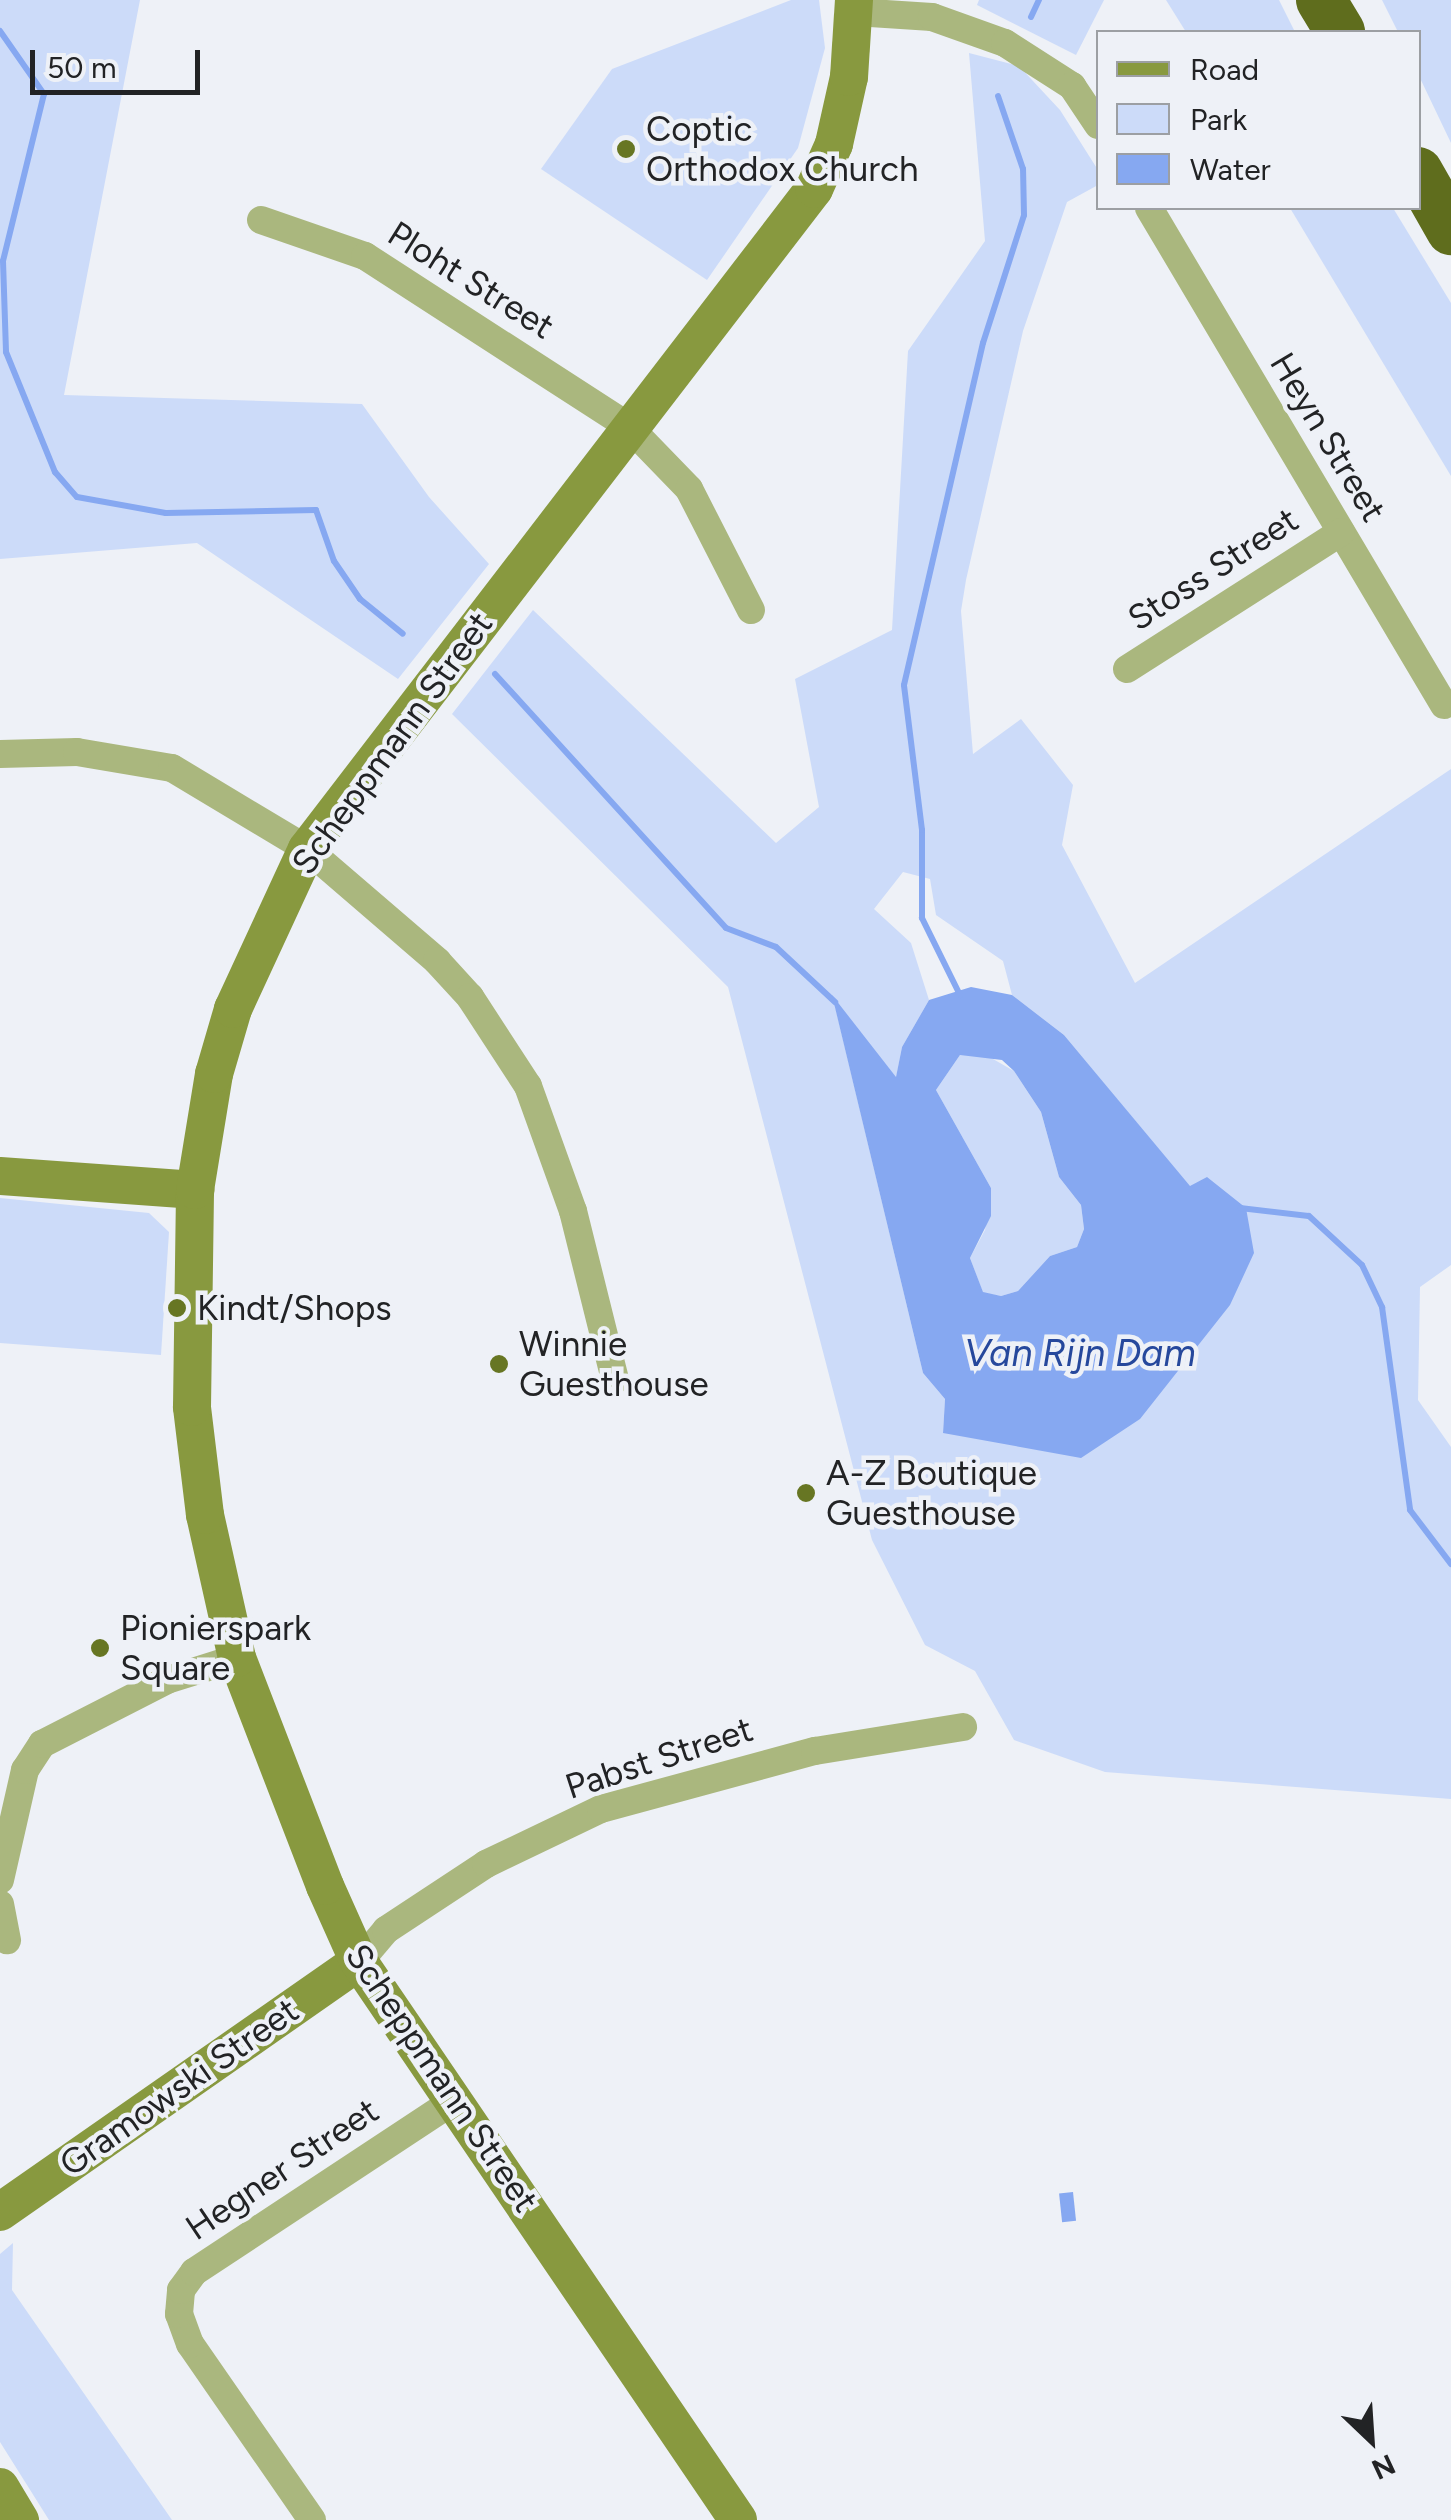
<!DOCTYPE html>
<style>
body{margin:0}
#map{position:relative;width:1451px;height:2520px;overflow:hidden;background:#eef1f7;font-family:Figtree,sans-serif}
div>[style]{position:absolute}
.green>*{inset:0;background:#ccdbf9}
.water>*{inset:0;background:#86a8f1;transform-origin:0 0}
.stream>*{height:6px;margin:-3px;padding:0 3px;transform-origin:3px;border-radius:3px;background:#86a8f1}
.street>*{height:28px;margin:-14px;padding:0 14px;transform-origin:14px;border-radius:14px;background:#aab77e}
.secondary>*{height:38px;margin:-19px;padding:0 19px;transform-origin:19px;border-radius:19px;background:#88993f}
.highway>*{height:50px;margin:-25px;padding:0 25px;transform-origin:25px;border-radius:25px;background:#5f6d1d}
.dots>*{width:28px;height:28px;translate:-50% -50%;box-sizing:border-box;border:5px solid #eef1f7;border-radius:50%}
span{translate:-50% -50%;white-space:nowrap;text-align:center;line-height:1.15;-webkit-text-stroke:9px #eef1f7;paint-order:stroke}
.poi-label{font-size:35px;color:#222325}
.left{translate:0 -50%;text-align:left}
.street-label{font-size:35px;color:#222325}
.water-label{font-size:38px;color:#26489c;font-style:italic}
.legend{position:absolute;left:1096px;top:30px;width:325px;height:180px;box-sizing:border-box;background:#eef1f7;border:2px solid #9c9fa3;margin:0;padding:12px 18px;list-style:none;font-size:30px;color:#222325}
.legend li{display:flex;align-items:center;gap:20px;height:50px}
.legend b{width:50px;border:2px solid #9c9fa3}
.north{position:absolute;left:1321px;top:2390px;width:100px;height:100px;-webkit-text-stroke:8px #eef1f7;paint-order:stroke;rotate:155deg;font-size:28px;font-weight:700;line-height:40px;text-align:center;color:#222325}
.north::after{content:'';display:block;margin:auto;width:35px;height:45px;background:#222325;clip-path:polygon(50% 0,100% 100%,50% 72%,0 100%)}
.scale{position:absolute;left:30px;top:50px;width:170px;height:45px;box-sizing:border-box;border:5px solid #222325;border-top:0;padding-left:12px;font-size:30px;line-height:35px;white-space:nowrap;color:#222325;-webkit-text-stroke:8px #eef1f7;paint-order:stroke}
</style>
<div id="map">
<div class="green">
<div style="clip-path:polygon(0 0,140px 0,64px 395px,362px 404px,429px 497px,489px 564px,398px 679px,197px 543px,0 559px)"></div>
<div style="clip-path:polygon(791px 0,819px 0,825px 48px,798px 148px,707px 280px,541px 169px,612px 69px)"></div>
<div style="clip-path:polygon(979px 0,1104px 0,1076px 55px,977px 5px)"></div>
<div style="clip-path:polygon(1166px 0,1279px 0,1295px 32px,1186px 32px)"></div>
<div style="clip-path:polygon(1382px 0,1451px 0,1451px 143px,1419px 76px,1418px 32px,1398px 32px)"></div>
<div style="clip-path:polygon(evenodd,969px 53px,1019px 66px,1060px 110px,1098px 170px,1098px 185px,1067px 202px,1023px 331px,966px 580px,961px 611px,973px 754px,1021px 719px,1073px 785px,1062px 845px,1135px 983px,1451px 769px,1451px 1265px,1420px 1287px,1418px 1400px,1451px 1447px,1451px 1799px,1105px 1772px,1014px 1740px,975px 1671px,925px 1645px,872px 1540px,728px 987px,452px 714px,533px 610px,776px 843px,819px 807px,795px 679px,892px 630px,908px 351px,985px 241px,969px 53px,903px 872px,930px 879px,936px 915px,1003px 961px,1012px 995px,1064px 1035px,1190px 1187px,943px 1433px,945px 1399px,923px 1373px,833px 998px,896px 1078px,902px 1047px,929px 1000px,911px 943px,874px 909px,903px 872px)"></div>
<div style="clip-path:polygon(1290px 208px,1393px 208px,1451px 303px,1451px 476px)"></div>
<div style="clip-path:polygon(960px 1055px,986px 1055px,1014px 1071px,1041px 1112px,1059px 1177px,1081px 1205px,1084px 1229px,1077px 1247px,1050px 1256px,1018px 1291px,1001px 1296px,983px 1293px,970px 1258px,985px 1230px,991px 1188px,936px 1090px)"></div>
<div style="clip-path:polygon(0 1198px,149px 1213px,169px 1232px,161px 1355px,0 1343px)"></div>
<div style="clip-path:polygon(13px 2243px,12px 2290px,172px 2520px,49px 2520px,0 2442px,0 2254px)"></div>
</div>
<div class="water">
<div style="clip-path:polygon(evenodd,971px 987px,1012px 995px,1064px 1035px,1190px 1186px,1207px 1177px,1246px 1208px,1254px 1253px,1230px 1305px,1140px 1419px,1081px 1458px,943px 1433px,945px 1399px,923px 1373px,832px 995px,896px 1077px,902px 1047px,929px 1000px,971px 987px,960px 1055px,1002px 1060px,1014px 1071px,1041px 1112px,1059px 1177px,1081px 1205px,1084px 1229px,1077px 1247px,1050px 1256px,1018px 1291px,1001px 1296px,983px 1292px,970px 1258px,991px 1216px,991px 1188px,936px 1090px,960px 1055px)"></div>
<div style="left:1073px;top:2192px;width:29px;height:14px;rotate:84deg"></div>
</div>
<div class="stream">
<div style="left:1031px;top:17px;width:19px;rotate:-65deg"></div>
<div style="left:0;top:31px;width:77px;rotate:55.1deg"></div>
<div style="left:44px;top:94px;width:172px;rotate:103.8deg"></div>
<div style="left:3px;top:261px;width:91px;rotate:88.1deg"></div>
<div style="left:6px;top:352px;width:130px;rotate:67.8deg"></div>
<div style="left:55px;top:472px;width:33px;rotate:49deg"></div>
<div style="left:77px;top:497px;width:90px;rotate:10.2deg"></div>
<div style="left:166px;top:513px;width:150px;rotate:-1.1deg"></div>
<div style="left:316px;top:510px;width:54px;rotate:70.6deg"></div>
<div style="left:334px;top:561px;width:46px;rotate:55.6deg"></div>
<div style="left:360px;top:599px;width:55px;rotate:39.1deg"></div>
<div style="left:495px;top:674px;width:343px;rotate:47.7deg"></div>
<div style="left:726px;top:928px;width:53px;rotate:20.8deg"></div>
<div style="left:776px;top:947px;width:81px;rotate:43deg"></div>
<div style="left:960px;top:995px;width:86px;rotate:-116.3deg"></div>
<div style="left:922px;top:918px;width:88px;rotate:-90deg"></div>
<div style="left:922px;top:830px;width:146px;rotate:-97.1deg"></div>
<div style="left:904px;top:685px;width:351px;rotate:-77deg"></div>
<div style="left:983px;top:343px;width:134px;rotate:-72.2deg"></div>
<div style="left:1024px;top:215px;width:46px;rotate:-91.2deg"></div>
<div style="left:1023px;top:169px;width:77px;rotate:-108.9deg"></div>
<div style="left:1240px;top:1208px;width:69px;rotate:6.6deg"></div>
<div style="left:1309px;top:1216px;width:72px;rotate:42.8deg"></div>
<div style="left:1362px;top:1265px;width:47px;rotate:64.5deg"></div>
<div style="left:1382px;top:1307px;width:205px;rotate:82.1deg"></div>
<div style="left:1410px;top:1510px;width:68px;rotate:52.8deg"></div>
</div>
<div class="street">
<div style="left:855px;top:12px;width:77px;rotate:3.7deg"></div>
<div style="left:932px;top:17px;width:77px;rotate:19.6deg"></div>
<div style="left:1005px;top:43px;width:80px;rotate:32.7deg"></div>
<div style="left:1072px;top:86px;width:47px;rotate:56.3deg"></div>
<div style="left:1149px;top:208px;width:578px;rotate:59.31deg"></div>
<div style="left:261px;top:220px;width:110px;rotate:19.1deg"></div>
<div style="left:365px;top:256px;width:315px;rotate:32.9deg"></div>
<div style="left:629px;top:427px;width:86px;rotate:45.9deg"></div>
<div style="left:689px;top:489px;width:136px;rotate:62.9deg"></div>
<div style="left:1127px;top:669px;width:254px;rotate:-32.6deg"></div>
<div style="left:0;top:754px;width:77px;rotate:-1.5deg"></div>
<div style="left:77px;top:752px;width:96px;rotate:9.6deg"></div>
<div style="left:172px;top:768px;width:157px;rotate:31deg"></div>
<div style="left:307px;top:849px;width:172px;rotate:40.7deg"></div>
<div style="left:437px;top:961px;width:49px;rotate:47.5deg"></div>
<div style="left:470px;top:997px;width:106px;rotate:56.9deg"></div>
<div style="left:528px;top:1086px;width:133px;rotate:70.2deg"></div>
<div style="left:573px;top:1211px;width:174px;rotate:76deg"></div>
<div style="left:0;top:1880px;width:113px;rotate:-77.2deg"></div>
<div style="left:25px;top:1770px;width:31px;rotate:-57deg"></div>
<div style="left:42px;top:1744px;width:140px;rotate:-27.1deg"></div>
<div style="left:167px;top:1680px;width:73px;rotate:-17.4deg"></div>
<div style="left:0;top:1904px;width:37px;rotate:79deg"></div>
<div style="left:359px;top:1962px;width:42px;rotate:-49.8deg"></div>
<div style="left:386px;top:1930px;width:120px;rotate:-33.4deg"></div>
<div style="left:486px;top:1864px;width:127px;rotate:-25.6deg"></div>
<div style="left:601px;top:1809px;width:222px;rotate:-15.2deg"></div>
<div style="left:815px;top:1751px;width:150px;rotate:-9.2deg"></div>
<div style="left:312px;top:2520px;width:214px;rotate:-124.7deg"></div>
<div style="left:190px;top:2344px;width:32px;rotate:-110deg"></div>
<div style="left:179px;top:2314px;width:24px;rotate:-85deg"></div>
<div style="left:181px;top:2290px;width:22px;rotate:-54deg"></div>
<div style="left:194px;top:2272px;width:313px;rotate:-33.4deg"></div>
</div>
<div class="secondary">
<div style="left:0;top:1176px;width:196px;rotate:4.1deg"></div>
<div style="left:0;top:2212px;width:437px;rotate:-34.9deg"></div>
<div style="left:0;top:2487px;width:39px;rotate:59deg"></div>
<div style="left:738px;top:2520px;width:675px;rotate:-124.18deg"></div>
<div style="left:359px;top:1962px;width:83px;rotate:-114.1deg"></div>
<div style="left:325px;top:1886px;width:244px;rotate:-111.1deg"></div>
<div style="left:237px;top:1658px;width:147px;rotate:-102.6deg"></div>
<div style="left:205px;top:1515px;width:109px;rotate:-96.9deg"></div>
<div style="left:192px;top:1407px;width:217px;rotate:-89.2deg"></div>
<div style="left:195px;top:1190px;width:118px;rotate:-80.7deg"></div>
<div style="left:214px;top:1074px;width:68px;rotate:-73.7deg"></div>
<div style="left:233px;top:1009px;width:176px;rotate:-65.2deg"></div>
<div style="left:307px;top:849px;width:832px;rotate:-52.47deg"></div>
<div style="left:814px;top:189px;width:49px;rotate:-66deg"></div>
<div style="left:834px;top:144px;width:69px;rotate:-77.4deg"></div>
<div style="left:849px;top:77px;width:77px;rotate:-86.3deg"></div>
</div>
<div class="highway">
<div style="left:1321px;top:0;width:37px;rotate:59deg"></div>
<div style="left:1418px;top:172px;width:67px;rotate:60.4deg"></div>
</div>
<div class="dots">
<div style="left:626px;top:149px;background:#677623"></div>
<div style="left:177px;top:1308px;background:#677623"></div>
<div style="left:499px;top:1364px;background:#677623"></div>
<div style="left:806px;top:1493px;background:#677623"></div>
<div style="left:100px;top:1648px;background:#677623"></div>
</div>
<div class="poi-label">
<span class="left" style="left:646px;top:149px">Coptic<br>Orthodox Church</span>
<span class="left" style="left:197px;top:1308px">Kindt/Shops</span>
<span class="left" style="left:519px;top:1364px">Winnie<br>Guesthouse</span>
<span class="left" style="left:826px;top:1493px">A-Z Boutique<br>Guesthouse</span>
<span class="left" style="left:120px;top:1648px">Pionierspark<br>Square</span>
</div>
<div class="street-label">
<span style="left:471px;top:280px;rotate:32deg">Ploht Street</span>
<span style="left:1328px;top:437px;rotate:59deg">Heyn Street</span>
<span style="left:1213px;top:569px;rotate:-33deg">Stoss Street</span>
<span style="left:392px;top:743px;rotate:-54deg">Scheppmann Street</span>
<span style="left:659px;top:1758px;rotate:-18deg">Pabst Street</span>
<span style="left:442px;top:2078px;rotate:56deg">Scheppmann Street</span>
<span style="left:179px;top:2087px;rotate:-35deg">Gramowski Street</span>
<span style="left:282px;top:2169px;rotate:-34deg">Hegner Street</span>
</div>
<div class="water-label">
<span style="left:1080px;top:1354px">Van Rijn Dam</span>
</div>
<ul class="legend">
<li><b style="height:12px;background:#88993f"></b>Road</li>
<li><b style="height:28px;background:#ccdbf9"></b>Park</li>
<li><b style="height:28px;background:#86a8f1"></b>Water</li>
</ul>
<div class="north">N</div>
<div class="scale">50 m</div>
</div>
